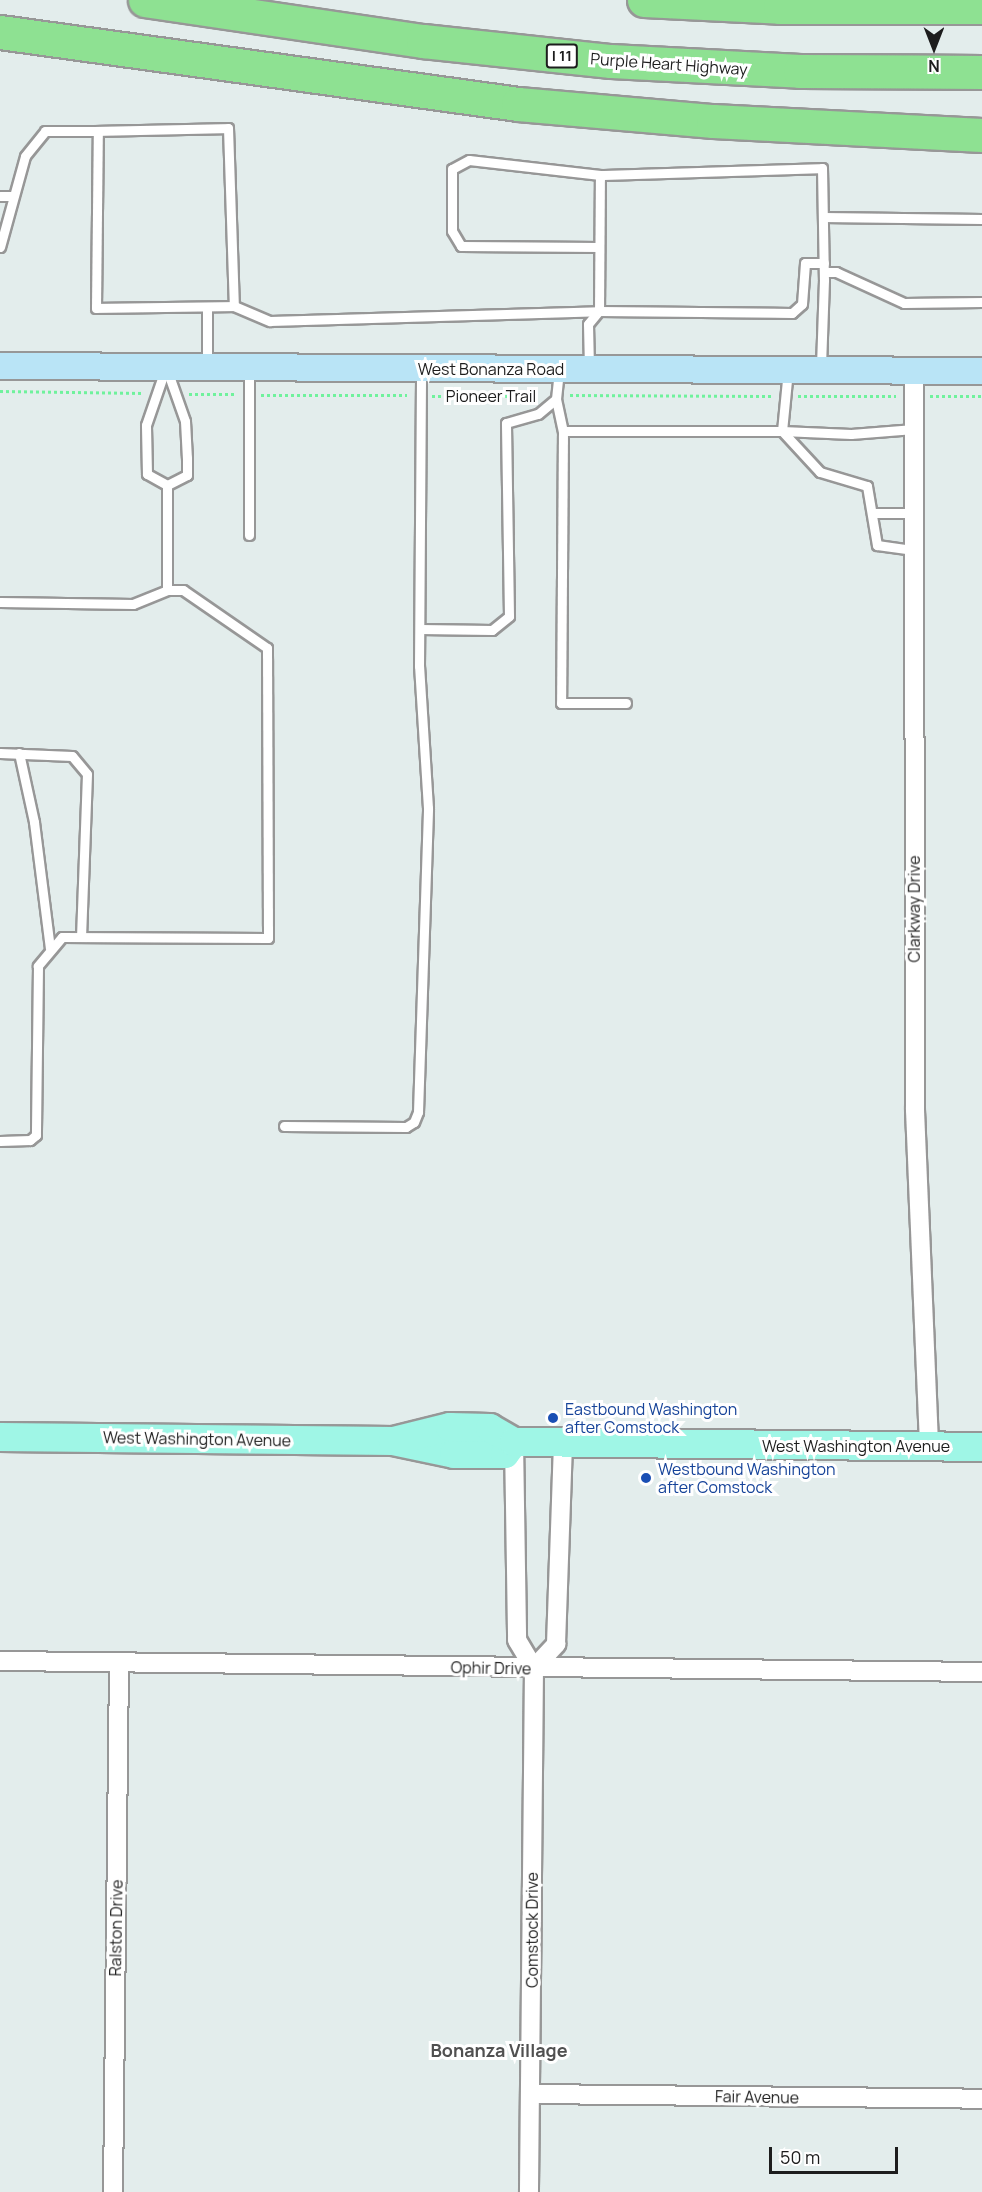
<!DOCTYPE html>
<style>
body{margin:0}
#map{position:relative;width:982px;height:2192px;overflow:hidden;background:#e3edec;font-family:Manrope,sans-serif}
div>[style]{position:absolute}
.path>*{height:3px;margin-top:-1.5px;transform-origin:0;background:repeating-linear-gradient(90deg,#6ff29c 0 3px,transparent 0 6px)}
.roads{filter:drop-shadow(2px 0 #979797) drop-shadow(-2px 0 #979797) drop-shadow(0 2px #979797) drop-shadow(0 -2px #979797)}
.service>*{height:9px;margin:-4.5px;padding:0 4.5px;transform-origin:4.5px;border-radius:4.5px;background:#fff}
.minor>*{height:18px;margin:-9px;padding:0 9px;transform-origin:9px;border-radius:9px;background:#fff}
.secondary>*{height:26px;margin:-13px;padding:0 13px;transform-origin:13px;border-radius:13px;background:#b9e4f6}
.primary>*{height:28px;margin:-14px;padding:0 14px;transform-origin:14px;border-radius:14px;background:#9ff6e6}
.motorway>*{height:33px;margin:-16.5px;padding:0 16.5px;transform-origin:16.5px;border-radius:16.5px;background:#8ee192}
.dots>*{width:16px;height:16px;translate:-50% -50%;box-sizing:border-box;border:3px solid #fff;border-radius:50%}
span{translate:-50% -50%;white-space:nowrap;text-align:center;line-height:1.15;-webkit-text-stroke:6px #fff;paint-order:stroke}
.shield-label span{padding:2px 4px;background:#fff;border:2px solid;border-radius:4px;-webkit-text-stroke-width:0}
.shield-label{font-size:15px;color:#1d1d1d;font-weight:700}
.street-label{font-size:16px;color:#1d1d1d}
.transit-label{font-size:16px;color:#164399}
.left{translate:0 -50%;text-align:left}
.neighbourhood-label{font-size:18px;color:#505050;font-weight:700}
.north{position:absolute;left:904px;top:18px;width:60px;height:60px;-webkit-text-stroke:4px #fff;paint-order:stroke;rotate:180deg;font-size:16px;font-weight:700;line-height:24px;text-align:center;color:#1d1d1d}
.north::after{content:'';display:block;margin:auto;width:21px;height:27px;background:#1d1d1d;clip-path:polygon(50% 0,100% 100%,50% 72%,0 100%)}
.scale{position:absolute;left:769px;top:2147px;width:129px;height:27px;box-sizing:border-box;border:3px solid #1d1d1d;border-top:0;padding-left:8px;font-size:18px;line-height:21px;white-space:nowrap;color:#1d1d1d;-webkit-text-stroke:4px #fff;paint-order:stroke}
</style>
<div id="map">
<div class="path">
<div style="left:0;top:391px;width:143px;rotate:0.8deg"></div>
<div style="left:189px;top:394px;width:47px"></div>
<div style="left:261px;top:395px;width:146px"></div>
<div style="left:570px;top:395px;width:203px;rotate:0.3deg"></div>
<div style="left:432px;top:396px;width:107px"></div>
<div style="left:798px;top:396px;width:98px"></div>
<div style="left:930px;top:396px;width:52px"></div>
</div>
<div class="roads">
<div class="service">
<div style="left:0;top:196px;width:13px"></div>
<div style="left:823px;top:217px;width:159px;rotate:0.7deg"></div>
<div style="left:0;top:247px;width:94px;rotate:-74.6deg"></div>
<div style="left:25px;top:156px;width:32px;rotate:-51deg"></div>
<div style="left:45px;top:131px;width:53px"></div>
<div style="left:599px;top:247px;width:138px;rotate:-179.6deg"></div>
<div style="left:461px;top:246px;width:17px;rotate:-121deg"></div>
<div style="left:452px;top:231px;width:62px;rotate:-90deg"></div>
<div style="left:452px;top:169px;width:19px;rotate:-28deg"></div>
<div style="left:469px;top:160px;width:132px;rotate:6.5deg"></div>
<div style="left:824px;top:272px;width:12px"></div>
<div style="left:836px;top:272px;width:75px;rotate:24.5deg"></div>
<div style="left:904px;top:303px;width:78px;rotate:-0.7deg"></div>
<div style="left:234px;top:306px;width:138px;rotate:179.2deg"></div>
<div style="left:96px;top:308px;width:177px;rotate:-89.4deg"></div>
<div style="left:98px;top:131px;width:130px;rotate:-1.3deg"></div>
<div style="left:228px;top:128px;width:178px;rotate:88.1deg"></div>
<div style="left:234px;top:306px;width:39px;rotate:23deg"></div>
<div style="left:270px;top:321px;width:329px;rotate:-1.7deg"></div>
<div style="left:599px;top:311px;width:193px;rotate:0.6deg"></div>
<div style="left:792px;top:313px;width:13px;rotate:-42deg"></div>
<div style="left:802px;top:304px;width:41px;rotate:-85.8deg"></div>
<div style="left:805px;top:263px;width:19px"></div>
<div style="left:207px;top:364px;width:57px;rotate:-90deg"></div>
<div style="left:166px;top:367px;width:57px;rotate:70.6deg"></div>
<div style="left:185px;top:421px;width:37px;rotate:87deg"></div>
<div style="left:187px;top:458px;width:17px;rotate:90deg"></div>
<div style="left:187px;top:475px;width:22px;rotate:153deg"></div>
<div style="left:167px;top:485px;width:23px;rotate:-151deg"></div>
<div style="left:147px;top:474px;width:49px;rotate:-91.2deg"></div>
<div style="left:146px;top:425px;width:61px;rotate:-71deg"></div>
<div style="left:589px;top:368px;width:44px;rotate:-91.3deg"></div>
<div style="left:588px;top:324px;width:17px;rotate:-50deg"></div>
<div style="left:599px;top:311px;width:136px;rotate:-89.6deg"></div>
<div style="left:600px;top:175px;width:222px;rotate:-1.8deg"></div>
<div style="left:822px;top:168px;width:112px;rotate:89deg"></div>
<div style="left:824px;top:280px;width:88px;rotate:92deg"></div>
<div style="left:556px;top:399px;width:33px;rotate:78deg"></div>
<div style="left:563px;top:431px;width:219px"></div>
<div style="left:782px;top:431px;width:61px;rotate:-84.4deg"></div>
<div style="left:563px;top:431px;width:272px;rotate:90.4deg"></div>
<div style="left:561px;top:703px;width:65px"></div>
<div style="left:782px;top:431px;width:56px;rotate:47.2deg"></div>
<div style="left:820px;top:472px;width:49px;rotate:16.6deg"></div>
<div style="left:867px;top:486px;width:60px;rotate:80.4deg"></div>
<div style="left:877px;top:545px;width:37px;rotate:8deg"></div>
<div style="left:782px;top:431px;width:69px;rotate:2.5deg"></div>
<div style="left:851px;top:434px;width:63px;rotate:-4.5deg"></div>
<div style="left:167px;top:485px;width:105px;rotate:90deg"></div>
<div style="left:874px;top:513px;width:40px"></div>
<div style="left:249px;top:535px;width:166px;rotate:-90deg"></div>
<div style="left:0;top:602px;width:133px;rotate:0.9deg"></div>
<div style="left:133px;top:604px;width:37px;rotate:-22deg"></div>
<div style="left:167px;top:590px;width:16px"></div>
<div style="left:183px;top:590px;width:102px;rotate:34.6deg"></div>
<div style="left:267px;top:648px;width:290px;rotate:89.8deg"></div>
<div style="left:268px;top:938px;width:206px;rotate:-179.7deg"></div>
<div style="left:62px;top:937px;width:38px;rotate:130deg"></div>
<div style="left:38px;top:966px;width:169px;rotate:90.7deg"></div>
<div style="left:36px;top:1135px;width:8px;rotate:140deg"></div>
<div style="left:30px;top:1140px;width:30px;rotate:178deg"></div>
<div style="left:420px;top:629px;width:72px;rotate:0.8deg"></div>
<div style="left:492px;top:630px;width:22px;rotate:-39deg"></div>
<div style="left:509px;top:616px;width:193px;rotate:-90.9deg"></div>
<div style="left:506px;top:423px;width:33px;rotate:-16deg"></div>
<div style="left:538px;top:414px;width:23px;rotate:-40deg"></div>
<div style="left:556px;top:399px;width:28px;rotate:-84deg"></div>
<div style="left:0;top:753px;width:72px;rotate:2.4deg"></div>
<div style="left:72px;top:756px;width:23px;rotate:50deg"></div>
<div style="left:87px;top:774px;width:163px;rotate:92.1deg"></div>
<div style="left:19px;top:753px;width:71px;rotate:77.7deg"></div>
<div style="left:34px;top:822px;width:127px;rotate:82.8deg"></div>
<div style="left:284px;top:1126px;width:122px;rotate:0.5deg"></div>
<div style="left:406px;top:1127px;width:9px;rotate:-32deg"></div>
<div style="left:414px;top:1122px;width:11px;rotate:-68deg"></div>
<div style="left:418px;top:1112px;width:304px;rotate:-88.1deg"></div>
<div style="left:428px;top:808px;width:142px;rotate:-93.6deg"></div>
<div style="left:419px;top:666px;width:295px;rotate:-89.6deg"></div>
</div>
<div class="minor">
<div style="left:914px;top:371px;width:739px;rotate:89.92deg"></div>
<div style="left:915px;top:1110px;width:336px;rotate:87.6deg"></div>
<div style="left:514px;top:1442px;width:198px;rotate:89.1deg"></div>
<div style="left:517px;top:1640px;width:33px;rotate:59deg"></div>
<div style="left:534px;top:1668px;width:524px;rotate:90.55deg"></div>
<div style="left:0;top:1661px;width:982px;rotate:0.64deg"></div>
<div style="left:534px;top:1668px;width:33px;rotate:-47deg"></div>
<div style="left:556px;top:1644px;width:201px;rotate:-88deg"></div>
<div style="left:531px;top:2094px;width:451px;rotate:0.6deg"></div>
<div style="left:113px;top:2192px;width:529px;rotate:-89.35deg"></div>
</div>
<div class="secondary">
<div style="left:0;top:366px;width:982px;rotate:0.29deg"></div>
</div>
<div class="primary">
<div style="left:0;top:1437px;width:393px;rotate:0.6deg"></div>
<div style="left:393px;top:1441px;width:62px;rotate:12deg"></div>
<div style="left:454px;top:1454px;width:51px"></div>
<div style="left:505px;top:1454px;width:15px;rotate:-53deg"></div>
<div style="left:393px;top:1441px;width:59px;rotate:-13.8deg"></div>
<div style="left:450px;top:1427px;width:40px;rotate:1.4deg"></div>
<div style="left:490px;top:1428px;width:28px;rotate:30deg"></div>
<div style="left:514px;top:1442px;width:468px;rotate:0.6deg"></div>
</div>
<div class="motorway">
<div style="left:145px;top:0;width:281px;rotate:8.4deg"></div>
<div style="left:423px;top:41px;width:189px;rotate:6.1deg"></div>
<div style="left:611px;top:61px;width:189px;rotate:3deg"></div>
<div style="left:800px;top:71px;width:182px;rotate:0.3deg"></div>
<div style="left:644px;top:0;width:136px;rotate:2.9deg"></div>
<div style="left:780px;top:7px;width:202px"></div>
<div style="left:0;top:32px;width:523px;rotate:7.91deg"></div>
<div style="left:518px;top:104px;width:196px;rotate:5deg"></div>
<div style="left:713px;top:121px;width:269px;rotate:3deg"></div>
</div>
</div>
<div class="dots">
<div style="left:553px;top:1418px;background:#1a4fb4"></div>
<div style="left:646px;top:1478px;background:#1a4fb4"></div>
</div>
<div class="shield-label">
<span style="left:562px;top:56px">I 11</span>
</div>
<div class="street-label">
<span style="left:669px;top:64px;rotate:4deg">Purple Heart Highway</span>
<span style="left:491px;top:369px">West Bonanza Road</span>
<span style="left:491px;top:396px">Pioneer Trail</span>
<span style="left:914px;top:909px;rotate:-90deg">Clarkway Drive</span>
<span style="left:197px;top:1439px;rotate:1deg">West Washington Avenue</span>
<span style="left:856px;top:1446px">West Washington Avenue</span>
<span style="left:491px;top:1668px;rotate:1deg">Ophir Drive</span>
<span style="left:116px;top:1928px;rotate:-89deg">Ralston Drive</span>
<span style="left:532px;top:1930px;rotate:-90deg">Comstock Drive</span>
<span style="left:757px;top:2097px;rotate:1deg">Fair Avenue</span>
</div>
<div class="transit-label">
<span class="left" style="left:565px;top:1418px">Eastbound Washington<br>after Comstock</span>
<span class="left" style="left:658px;top:1478px">Westbound Washington<br>after Comstock</span>
</div>
<div class="neighbourhood-label">
<span style="left:499px;top:2050px">Bonanza Village</span>
</div>
<div class="north">N</div>
<div class="scale">50 m</div>
</div>
